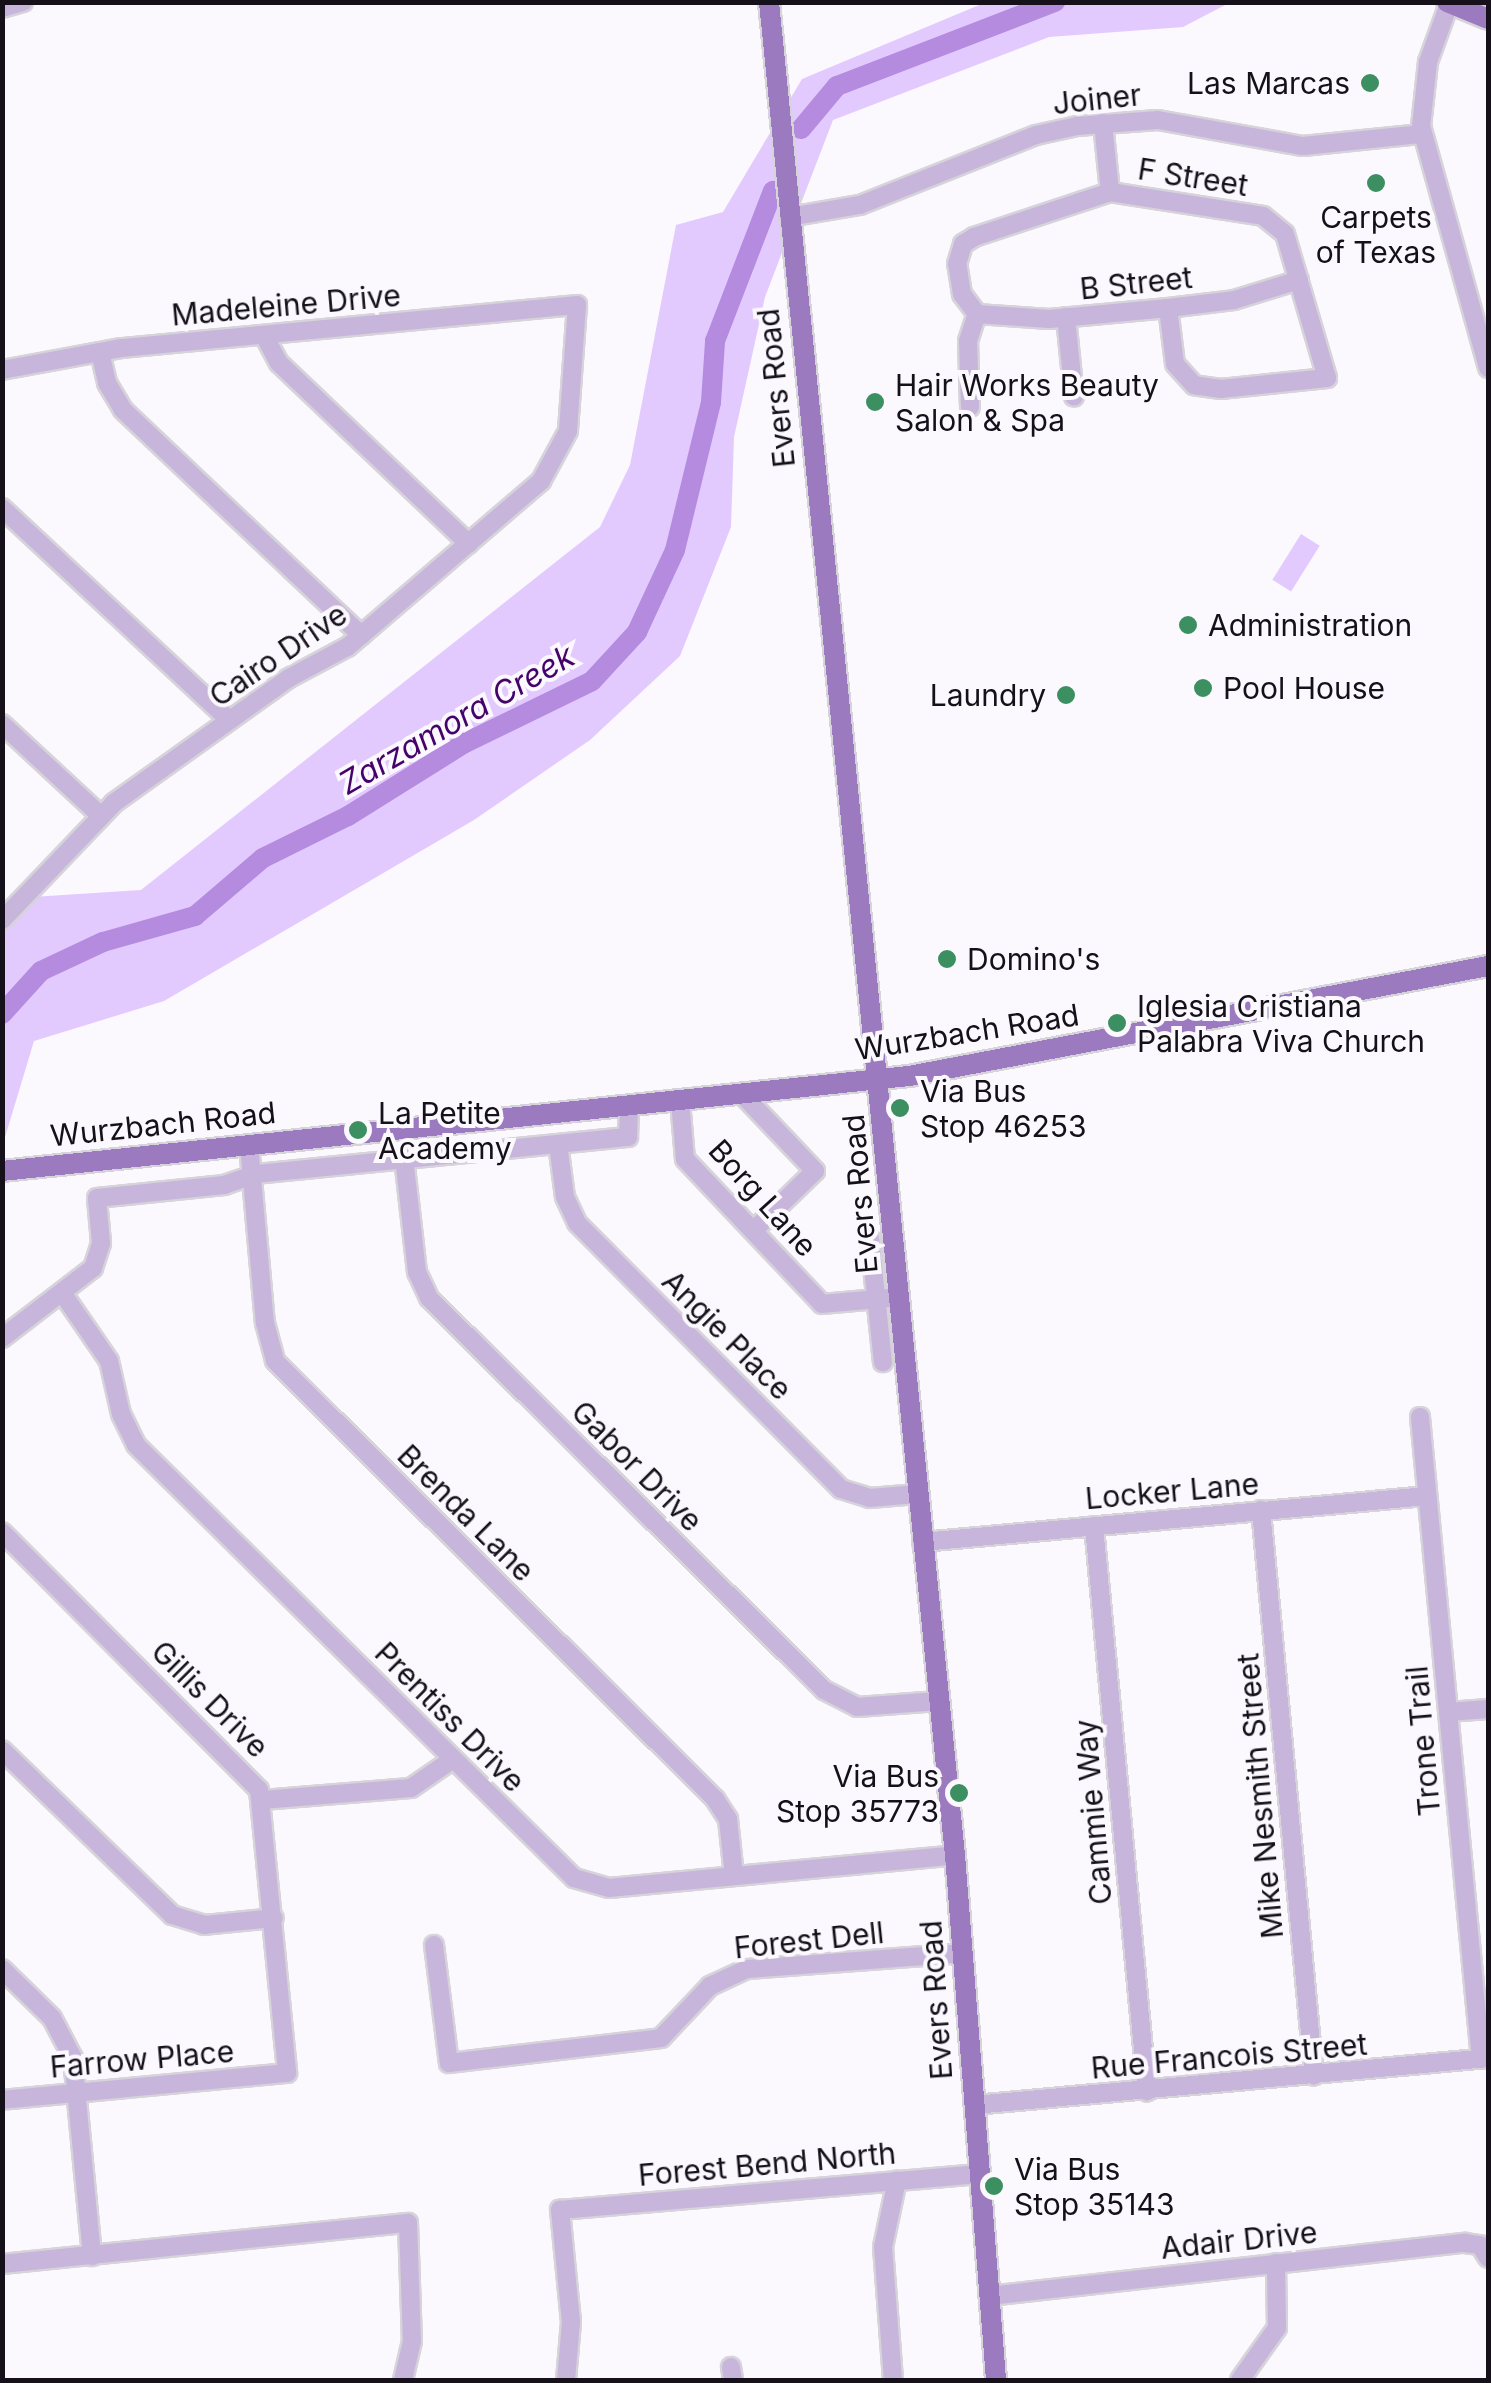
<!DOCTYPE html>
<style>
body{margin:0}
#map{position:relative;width:1491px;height:2383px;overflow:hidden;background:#fbf8fe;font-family:Inter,sans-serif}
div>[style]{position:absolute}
.green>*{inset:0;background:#e2cafe;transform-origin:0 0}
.river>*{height:20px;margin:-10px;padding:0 10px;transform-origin:10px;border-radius:10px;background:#b48bde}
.roads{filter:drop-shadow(2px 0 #d6d3da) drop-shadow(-2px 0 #d6d3da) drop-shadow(0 2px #d6d3da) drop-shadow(0 -2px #d6d3da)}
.minor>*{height:18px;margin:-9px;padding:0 9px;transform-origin:9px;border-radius:9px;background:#c7b5db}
.major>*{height:20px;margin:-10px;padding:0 10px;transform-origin:10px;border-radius:10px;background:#9c7abf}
.dots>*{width:28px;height:28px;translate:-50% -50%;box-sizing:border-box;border:5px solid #fbf8fe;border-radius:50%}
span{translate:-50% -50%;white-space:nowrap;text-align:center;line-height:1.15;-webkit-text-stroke:8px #fbf8fe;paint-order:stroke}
.poi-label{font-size:30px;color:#15101a}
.right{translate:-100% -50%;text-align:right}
.left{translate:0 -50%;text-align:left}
.street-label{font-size:30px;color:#15101a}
.water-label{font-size:32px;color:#44036b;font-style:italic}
.frame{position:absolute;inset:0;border:5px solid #15101a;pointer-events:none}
</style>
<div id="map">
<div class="green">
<div style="clip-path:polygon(984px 3px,1229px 3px,1183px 27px,1049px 37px,833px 120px,765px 297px,734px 437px,731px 527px,680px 656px,590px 740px,474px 820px,164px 1001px,34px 1041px,3px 1144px,3px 930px,32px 897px,141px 890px,600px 527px,630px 465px,676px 225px,723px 212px,802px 79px)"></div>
<div style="left:1301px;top:534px;width:22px;height:54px;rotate:32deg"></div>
</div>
<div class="river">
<div style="left:801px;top:129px;width:56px;rotate:-50.1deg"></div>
<div style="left:837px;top:86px;width:234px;rotate:-21.1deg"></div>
<div style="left:2px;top:1014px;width:58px;rotate:-47.8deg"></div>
<div style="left:41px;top:971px;width:68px;rotate:-25.1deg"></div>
<div style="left:103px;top:942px;width:96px;rotate:-15.8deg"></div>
<div style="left:195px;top:916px;width:89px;rotate:-40.5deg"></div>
<div style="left:263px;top:858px;width:95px;rotate:-26.3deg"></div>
<div style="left:348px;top:816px;width:138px;rotate:-32deg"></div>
<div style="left:465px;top:743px;width:141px;rotate:-26deg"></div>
<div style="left:592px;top:681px;width:67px;rotate:-47.4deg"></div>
<div style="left:637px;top:632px;width:90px;rotate:-65.1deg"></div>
<div style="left:675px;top:550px;width:152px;rotate:-76.3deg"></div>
<div style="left:711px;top:402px;width:61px;rotate:-86.2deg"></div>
<div style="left:715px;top:341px;width:161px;rotate:-68.9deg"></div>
</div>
<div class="roads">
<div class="minor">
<div style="left:1449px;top:4px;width:62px;rotate:109.9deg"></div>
<div style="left:1428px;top:62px;width:64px;rotate:96.2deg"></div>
<div style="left:1421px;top:126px;width:251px;rotate:74.5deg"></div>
<div style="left:2px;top:8px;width:22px;rotate:-16deg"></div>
<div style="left:1103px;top:123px;width:69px;rotate:84.2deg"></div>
<div style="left:789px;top:217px;width:72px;rotate:-9.6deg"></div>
<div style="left:860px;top:205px;width:189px;rotate:-21.7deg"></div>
<div style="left:1036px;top:135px;width:42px;rotate:-12.4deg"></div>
<div style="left:1077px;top:126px;width:81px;rotate:-4.2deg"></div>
<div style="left:1158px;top:120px;width:147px;rotate:10.2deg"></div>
<div style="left:1303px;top:146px;width:120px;rotate:-5.8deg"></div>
<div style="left:977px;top:314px;width:25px;rotate:-127deg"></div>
<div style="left:962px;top:294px;width:30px;rotate:-99deg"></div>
<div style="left:957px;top:264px;width:21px;rotate:-73deg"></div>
<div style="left:963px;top:244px;width:13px;rotate:-32deg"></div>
<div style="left:974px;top:237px;width:143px;rotate:-18.3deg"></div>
<div style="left:1110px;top:192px;width:155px;rotate:8.9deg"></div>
<div style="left:1263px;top:216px;width:28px;rotate:39deg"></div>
<div style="left:1285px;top:234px;width:150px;rotate:73.7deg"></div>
<div style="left:1327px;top:378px;width:107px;rotate:174.1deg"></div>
<div style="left:1221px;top:389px;width:27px;rotate:-172deg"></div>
<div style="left:1194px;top:385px;width:28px;rotate:-132deg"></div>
<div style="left:1175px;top:364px;width:56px;rotate:-97.1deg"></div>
<div style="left:977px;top:314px;width:72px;rotate:4deg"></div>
<div style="left:1049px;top:319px;width:120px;rotate:-5.3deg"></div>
<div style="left:1168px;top:308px;width:66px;rotate:-6.9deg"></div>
<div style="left:1234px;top:300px;width:68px;rotate:-17.1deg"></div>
<div style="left:1066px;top:317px;width:80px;rotate:84.3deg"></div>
<div style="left:264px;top:335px;width:32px;rotate:62deg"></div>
<div style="left:279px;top:363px;width:262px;rotate:43.6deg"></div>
<div style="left:100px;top:352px;width:32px;rotate:77deg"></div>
<div style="left:107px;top:383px;width:31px;rotate:59deg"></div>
<div style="left:123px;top:410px;width:328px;rotate:43.4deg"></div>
<div style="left:2px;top:370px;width:122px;rotate:-10.4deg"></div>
<div style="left:122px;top:348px;width:457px;rotate:-5.4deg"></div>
<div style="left:577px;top:305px;width:126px;rotate:94.1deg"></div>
<div style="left:568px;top:431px;width:57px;rotate:118.4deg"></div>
<div style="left:541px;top:481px;width:255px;rotate:139.4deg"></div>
<div style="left:347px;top:647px;width:66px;rotate:151.9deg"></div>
<div style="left:289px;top:678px;width:215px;rotate:144.5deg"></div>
<div style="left:114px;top:803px;width:162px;rotate:133.7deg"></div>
<div style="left:970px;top:407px;width:66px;rotate:-91.7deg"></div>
<div style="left:968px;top:341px;width:28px;rotate:-72deg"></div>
<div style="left:2px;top:508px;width:311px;rotate:43deg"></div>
<div style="left:2px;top:724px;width:135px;rotate:42.9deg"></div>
<div style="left:742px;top:1094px;width:106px;rotate:46.5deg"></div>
<div style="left:815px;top:1171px;width:86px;rotate:135.9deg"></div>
<div style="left:680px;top:1101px;width:58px;rotate:85.1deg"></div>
<div style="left:685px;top:1159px;width:199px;rotate:46.6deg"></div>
<div style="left:822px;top:1304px;width:78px;rotate:-5.1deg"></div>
<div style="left:558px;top:1144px;width:53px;rotate:82.5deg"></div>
<div style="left:565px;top:1197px;width:29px;rotate:65deg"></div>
<div style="left:577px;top:1223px;width:375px;rotate:45.2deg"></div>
<div style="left:841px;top:1489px;width:30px;rotate:17deg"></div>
<div style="left:870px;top:1498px;width:47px;rotate:-4.9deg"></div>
<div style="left:249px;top:1145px;width:179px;rotate:84.9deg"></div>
<div style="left:265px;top:1323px;width:39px;rotate:75deg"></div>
<div style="left:275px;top:1361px;width:621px;rotate:44.87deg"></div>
<div style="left:715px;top:1799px;width:24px;rotate:57deg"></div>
<div style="left:728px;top:1819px;width:57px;rotate:84deg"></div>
<div style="left:404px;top:1158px;width:115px;rotate:83.5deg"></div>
<div style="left:417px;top:1272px;width:29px;rotate:65deg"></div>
<div style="left:429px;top:1298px;width:556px;rotate:44.78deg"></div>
<div style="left:824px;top:1690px;width:37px;rotate:27deg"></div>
<div style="left:857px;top:1707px;width:82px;rotate:-4.2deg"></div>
<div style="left:870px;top:1239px;width:124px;rotate:84deg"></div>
<div style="left:63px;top:1294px;width:81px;rotate:55.5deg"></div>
<div style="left:109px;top:1361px;width:54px;rotate:77.2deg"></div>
<div style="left:121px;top:1414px;width:34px;rotate:64deg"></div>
<div style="left:136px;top:1445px;width:616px;rotate:44.67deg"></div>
<div style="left:574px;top:1878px;width:36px;rotate:16deg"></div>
<div style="left:609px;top:1888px;width:348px;rotate:-5.4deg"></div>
<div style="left:2px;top:1338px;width:115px;rotate:-37.6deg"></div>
<div style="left:93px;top:1268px;width:26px;rotate:-72deg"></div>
<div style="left:101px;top:1243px;width:45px;rotate:-95.1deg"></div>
<div style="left:97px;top:1198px;width:128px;rotate:-5.8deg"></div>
<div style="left:224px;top:1185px;width:34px;rotate:-19deg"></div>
<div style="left:256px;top:1174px;width:374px;rotate:-5.7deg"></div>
<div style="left:628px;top:1137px;width:30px;rotate:-88deg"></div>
<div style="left:1420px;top:1417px;width:645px;rotate:84.57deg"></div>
<div style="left:1261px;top:1510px;width:568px;rotate:84.65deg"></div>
<div style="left:1094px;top:1526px;width:568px;rotate:84.65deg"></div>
<div style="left:2px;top:1532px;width:364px;rotate:45.1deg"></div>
<div style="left:259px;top:1790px;width:284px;rotate:84.3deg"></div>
<div style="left:287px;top:2073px;width:286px;rotate:174.6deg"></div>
<div style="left:922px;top:1542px;width:507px;rotate:-5.2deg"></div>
<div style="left:1448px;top:1712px;width:40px;rotate:-4.3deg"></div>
<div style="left:2px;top:1750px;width:237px;rotate:44.1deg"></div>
<div style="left:172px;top:1915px;width:34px;rotate:17deg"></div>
<div style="left:204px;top:1925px;width:70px;rotate:-5.7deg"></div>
<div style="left:262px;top:1800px;width:149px;rotate:-4.6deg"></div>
<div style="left:411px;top:1788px;width:51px;rotate:-34.6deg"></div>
<div style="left:434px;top:1945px;width:119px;rotate:82.8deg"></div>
<div style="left:449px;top:2063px;width:213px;rotate:-6.7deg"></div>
<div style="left:661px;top:2038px;width:71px;rotate:-46.7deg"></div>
<div style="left:710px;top:1986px;width:40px;rotate:-25deg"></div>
<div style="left:746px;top:1969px;width:217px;rotate:-4.2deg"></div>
<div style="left:2px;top:1969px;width:70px;rotate:44.4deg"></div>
<div style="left:52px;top:2018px;width:45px;rotate:62.3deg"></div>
<div style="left:73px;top:2058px;width:199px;rotate:84.5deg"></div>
<div style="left:974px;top:2105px;width:516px;rotate:-5.22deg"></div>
<div style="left:2px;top:2264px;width:408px;rotate:-5.8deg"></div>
<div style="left:408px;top:2223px;width:118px;rotate:88.1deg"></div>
<div style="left:412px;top:2341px;width:40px;rotate:103deg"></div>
<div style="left:989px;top:2296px;width:479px;rotate:-6.4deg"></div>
<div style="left:1465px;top:2243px;width:15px;rotate:8deg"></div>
<div style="left:1480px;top:2245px;width:15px;rotate:58deg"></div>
<div style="left:731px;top:2367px;width:13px;rotate:81deg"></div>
<div style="left:566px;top:2380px;width:58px;rotate:-85.1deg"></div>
<div style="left:571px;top:2322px;width:113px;rotate:-95.6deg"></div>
<div style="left:560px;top:2210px;width:421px;rotate:-4.9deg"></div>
<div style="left:893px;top:2380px;width:133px;rotate:-94.3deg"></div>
<div style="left:883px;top:2247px;width:68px;rotate:-78.2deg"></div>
<div style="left:1240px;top:2380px;width:64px;rotate:-54.6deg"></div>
<div style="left:1277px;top:2328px;width:65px;rotate:-90.9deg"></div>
</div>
<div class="major">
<div style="left:769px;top:2px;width:1862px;rotate:84.27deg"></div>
<div style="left:955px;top:1855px;width:527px;rotate:85.53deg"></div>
<div style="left:1447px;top:2px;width:44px;rotate:22.5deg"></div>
<div style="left:2px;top:1171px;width:912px;rotate:-5.98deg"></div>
<div style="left:909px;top:1076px;width:589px;rotate:-10.76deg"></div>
</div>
</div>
<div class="dots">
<div style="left:1370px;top:83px;background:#3c8f60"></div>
<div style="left:1376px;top:183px;background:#3c8f60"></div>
<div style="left:875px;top:402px;background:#3c8f60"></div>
<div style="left:1188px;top:625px;background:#3c8f60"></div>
<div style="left:1203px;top:688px;background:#3c8f60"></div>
<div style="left:1066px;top:695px;background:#3c8f60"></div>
<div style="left:947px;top:959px;background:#3c8f60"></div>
<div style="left:1117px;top:1023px;background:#3c8f60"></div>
<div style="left:900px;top:1108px;background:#3c8f60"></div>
<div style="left:358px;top:1130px;background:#3c8f60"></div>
<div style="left:959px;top:1793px;background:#3c8f60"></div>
<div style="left:994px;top:2186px;background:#3c8f60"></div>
</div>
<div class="poi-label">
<span class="right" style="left:1350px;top:83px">Las Marcas</span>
<span style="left:1376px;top:234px">Carpets<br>of Texas</span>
<span class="left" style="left:895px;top:402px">Hair Works Beauty<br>Salon &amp; Spa</span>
<span class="left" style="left:1208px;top:625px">Administration</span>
<span class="left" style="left:1223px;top:688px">Pool House</span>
<span class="right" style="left:1046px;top:695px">Laundry</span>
<span class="left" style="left:967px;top:959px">Domino's</span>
<span class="left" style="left:1137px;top:1023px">Iglesia Cristiana<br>Palabra Viva Church</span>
<span class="left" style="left:920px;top:1108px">Via Bus<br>Stop 46253</span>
<span class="left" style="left:378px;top:1130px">La Petite<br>Academy</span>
<span class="right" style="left:939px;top:1793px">Via Bus<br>Stop 35773</span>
<span class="left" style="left:1014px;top:2186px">Via Bus<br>Stop 35143</span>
</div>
<div class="street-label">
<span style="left:1097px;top:99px;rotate:-6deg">Joiner</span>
<span style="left:1193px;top:177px;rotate:9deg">F Street</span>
<span style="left:1136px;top:283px;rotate:-6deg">B Street</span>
<span style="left:286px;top:305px;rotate:-5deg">Madeleine Drive</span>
<span style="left:776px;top:388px;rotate:-96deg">Evers Road</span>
<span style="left:278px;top:655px;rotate:-34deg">Cairo Drive</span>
<span style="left:967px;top:1032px;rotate:-9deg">Wurzbach Road</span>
<span style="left:163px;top:1124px;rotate:-6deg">Wurzbach Road</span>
<span style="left:860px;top:1194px;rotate:-95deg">Evers Road</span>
<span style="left:763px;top:1198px;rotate:48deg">Borg Lane</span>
<span style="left:727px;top:1335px;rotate:45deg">Angie Place</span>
<span style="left:637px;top:1466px;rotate:45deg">Gabor Drive</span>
<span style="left:1172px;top:1491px;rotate:-5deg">Locker Lane</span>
<span style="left:466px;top:1513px;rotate:45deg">Brenda Lane</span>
<span style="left:210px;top:1699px;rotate:45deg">Gillis Drive</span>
<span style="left:450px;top:1717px;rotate:45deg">Prentiss Drive</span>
<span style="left:1423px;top:1741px;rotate:-95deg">Trone Trail</span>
<span style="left:1260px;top:1796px;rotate:-95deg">Mike Nesmith Street</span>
<span style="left:1093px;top:1812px;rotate:-95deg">Cammie Way</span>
<span style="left:809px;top:1940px;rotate:-6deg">Forest Dell</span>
<span style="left:936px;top:2000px;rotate:-94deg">Evers Road</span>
<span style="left:1229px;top:2056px;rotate:-5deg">Rue Francois Street</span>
<span style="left:142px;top:2059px;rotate:-5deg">Farrow Place</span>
<span style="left:767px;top:2164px;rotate:-5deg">Forest Bend North</span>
<span style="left:1239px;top:2240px;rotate:-6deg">Adair Drive</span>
</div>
<div class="water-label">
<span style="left:457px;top:720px;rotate:-30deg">Zarzamora Creek</span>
</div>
<div class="frame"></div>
</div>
